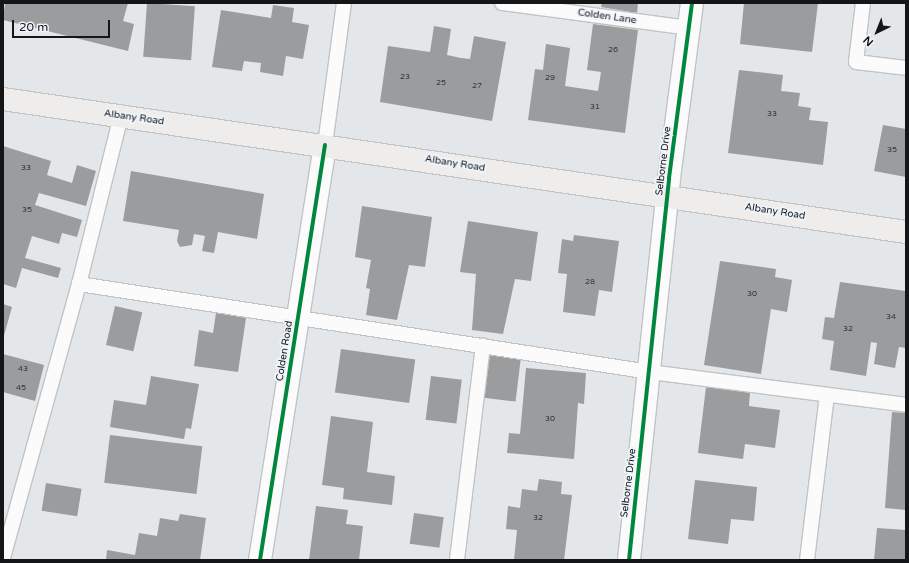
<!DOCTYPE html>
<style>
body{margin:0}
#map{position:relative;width:909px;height:563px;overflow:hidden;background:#e4e7e9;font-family:"Varela Round",sans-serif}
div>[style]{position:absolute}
.building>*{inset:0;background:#9a9c9e;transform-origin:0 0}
.roads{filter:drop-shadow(1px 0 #c1c3c5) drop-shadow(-1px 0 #c1c3c5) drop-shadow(0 1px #c1c3c5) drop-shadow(0 -1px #c1c3c5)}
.service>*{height:14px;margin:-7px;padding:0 7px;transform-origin:7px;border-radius:7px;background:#fbfbfc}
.minor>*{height:22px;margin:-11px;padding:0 11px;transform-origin:11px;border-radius:11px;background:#fbfbfc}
.secondary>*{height:22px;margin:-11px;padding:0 11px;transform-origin:11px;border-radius:11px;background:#eeedeb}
.cycleway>*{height:4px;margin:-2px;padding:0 2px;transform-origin:2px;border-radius:2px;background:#00873e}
span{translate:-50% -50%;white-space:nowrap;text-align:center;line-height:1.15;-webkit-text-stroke:4px #eef4fa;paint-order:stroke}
.number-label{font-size:8px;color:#353739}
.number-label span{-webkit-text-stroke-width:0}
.street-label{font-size:10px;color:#131517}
.frame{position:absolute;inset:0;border:4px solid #131517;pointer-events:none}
.north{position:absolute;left:857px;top:12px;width:40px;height:40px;-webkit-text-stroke:3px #eef4fa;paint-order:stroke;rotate:223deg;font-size:11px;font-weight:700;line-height:16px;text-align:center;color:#131517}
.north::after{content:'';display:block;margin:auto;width:14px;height:18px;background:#131517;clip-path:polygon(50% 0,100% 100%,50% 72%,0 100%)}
.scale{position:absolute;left:12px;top:20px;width:98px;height:18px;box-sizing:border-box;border:2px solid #131517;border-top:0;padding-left:5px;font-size:12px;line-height:14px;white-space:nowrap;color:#131517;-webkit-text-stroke:3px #eef4fa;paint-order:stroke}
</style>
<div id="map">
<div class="building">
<div style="clip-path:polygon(5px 3px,128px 3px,123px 21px,134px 24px,128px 51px,3px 20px)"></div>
<div style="left:147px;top:3px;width:48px;height:54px;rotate:4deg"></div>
<div style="clip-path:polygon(602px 3px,638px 3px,637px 13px,601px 7px)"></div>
<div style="clip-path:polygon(744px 3px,818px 3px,812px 52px,740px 44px)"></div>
<div style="clip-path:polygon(273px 5px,294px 8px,292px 22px,309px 25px,303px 59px,286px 56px,283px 76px,260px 72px,261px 63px,244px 61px,242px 71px,212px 67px,221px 10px,271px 18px)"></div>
<div style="clip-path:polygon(593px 24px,638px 30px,625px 133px,528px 120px,535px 69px,543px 70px,546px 44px,570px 48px,565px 86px,598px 91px,601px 72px,587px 70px)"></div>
<div style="clip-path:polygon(434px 26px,451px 29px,447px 55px,461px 58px,470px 59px,474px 36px,506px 42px,492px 121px,380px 102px,388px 46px,430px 52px)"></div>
<div style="clip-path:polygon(739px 70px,783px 75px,781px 91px,800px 93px,798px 106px,811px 108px,809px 120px,828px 122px,823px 165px,728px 153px)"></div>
<div style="clip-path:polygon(883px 125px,906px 129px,906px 177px,874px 171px)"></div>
<div style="clip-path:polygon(3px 146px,51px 161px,47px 175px,72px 183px,77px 165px,96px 171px,86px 206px,39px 193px,35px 205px,82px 220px,77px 237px,62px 233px,59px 244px,32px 236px,25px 258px,61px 268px,58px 278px,22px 268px,16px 288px,3px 284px)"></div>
<div style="clip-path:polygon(131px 171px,264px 194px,257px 239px,218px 232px,214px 253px,202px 251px,205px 236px,194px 234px,192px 245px,180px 247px,177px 241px,179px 230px,123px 221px)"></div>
<div style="clip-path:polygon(362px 206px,432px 217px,425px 267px,409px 265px,397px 320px,366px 315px,370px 289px,366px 288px,371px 260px,355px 257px)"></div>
<div style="clip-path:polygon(468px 221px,538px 232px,531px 281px,515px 279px,503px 334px,472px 330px,476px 274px,460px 272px)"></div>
<div style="clip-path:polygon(574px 235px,619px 241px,612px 292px,599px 290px,595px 316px,563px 312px,567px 274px,558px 273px,562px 239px,573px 241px)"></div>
<div style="clip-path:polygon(720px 261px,776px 269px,775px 277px,792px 280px,787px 312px,771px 309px,761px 374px,704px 365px)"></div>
<div style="clip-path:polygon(840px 282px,906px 291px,906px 348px,899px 347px,895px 368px,874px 364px,877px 343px,871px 342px,866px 376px,830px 370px,834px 341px,822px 339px,825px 317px,834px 318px)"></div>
<div style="clip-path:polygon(3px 304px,12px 307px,3px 339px)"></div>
<div style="left:115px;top:306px;width:28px;height:40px;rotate:13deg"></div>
<div style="clip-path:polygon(216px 313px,246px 318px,238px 372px,194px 366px,199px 330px,213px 333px)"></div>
<div style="left:341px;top:349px;width:75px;height:44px;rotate:8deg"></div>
<div style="clip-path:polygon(3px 354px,44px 365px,35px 401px,3px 392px)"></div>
<div style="left:489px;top:355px;width:32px;height:43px;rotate:7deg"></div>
<div style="clip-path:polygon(526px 368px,586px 373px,584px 404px,578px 403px,574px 459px,507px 453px,509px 433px,520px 434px)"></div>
<div style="clip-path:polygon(151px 376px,199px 384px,191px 429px,186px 428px,184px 439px,110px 427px,114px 400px,146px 405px)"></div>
<div style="left:431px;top:376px;width:31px;height:44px;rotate:7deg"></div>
<div style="clip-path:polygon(706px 387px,750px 392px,749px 406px,780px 410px,775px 448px,745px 444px,743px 459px,698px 453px)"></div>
<div style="clip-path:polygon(892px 412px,906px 413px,906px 510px,885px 508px)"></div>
<div style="clip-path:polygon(331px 416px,373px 422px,367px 472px,395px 476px,392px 505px,343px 499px,344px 488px,322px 485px)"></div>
<div style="left:110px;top:435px;width:93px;height:48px;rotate:7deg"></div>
<div style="clip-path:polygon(539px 479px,562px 482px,561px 494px,572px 495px,564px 560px,514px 560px,517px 530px,506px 529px,508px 506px,520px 508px,522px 489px,537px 491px)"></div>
<div style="clip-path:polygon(695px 480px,757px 487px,754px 521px,731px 519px,728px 544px,688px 539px)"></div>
<div style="left:46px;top:483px;width:36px;height:28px;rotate:9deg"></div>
<div style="clip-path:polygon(316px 506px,348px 510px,346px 524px,363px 526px,359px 560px,309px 560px)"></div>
<div style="left:414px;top:513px;width:30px;height:31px;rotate:8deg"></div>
<div style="clip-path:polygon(180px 514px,206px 518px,200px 560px,106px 560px,107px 550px,135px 555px,139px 533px,157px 536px,160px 518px,178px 521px)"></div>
<div style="clip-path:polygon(877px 528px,906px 530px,906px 560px,874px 560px)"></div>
</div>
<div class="roads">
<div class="service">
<div style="left:502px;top:3px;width:189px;rotate:7.6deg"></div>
<div style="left:863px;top:3px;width:59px;rotate:96.8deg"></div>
<div style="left:856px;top:62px;width:50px;rotate:6.8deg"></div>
<div style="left:325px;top:145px;width:143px;rotate:-82.4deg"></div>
<div style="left:79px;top:284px;width:578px;rotate:8.76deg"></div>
<div style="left:650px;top:372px;width:258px;rotate:7.3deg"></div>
<div style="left:3px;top:558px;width:284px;rotate:-74.5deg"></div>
<div style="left:79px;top:284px;width:173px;rotate:-76deg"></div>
<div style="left:457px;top:560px;width:216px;rotate:-83.1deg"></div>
<div style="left:807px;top:560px;width:166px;rotate:-83.1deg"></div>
</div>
<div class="minor">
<div style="left:260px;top:560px;width:420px;rotate:-81.1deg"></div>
<div style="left:629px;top:560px;width:384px;rotate:-84deg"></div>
<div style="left:669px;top:178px;width:177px;rotate:-82.5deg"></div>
</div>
<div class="secondary">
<div style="left:3px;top:99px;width:913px;rotate:8.38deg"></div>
</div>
</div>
<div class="cycleway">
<div style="left:260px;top:560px;width:420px;rotate:-81.1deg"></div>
<div style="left:629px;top:560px;width:384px;rotate:-84deg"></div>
<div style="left:669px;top:178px;width:177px;rotate:-82.5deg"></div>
</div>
<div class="number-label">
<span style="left:613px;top:50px">26</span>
<span style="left:405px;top:77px">23</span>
<span style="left:550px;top:78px">29</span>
<span style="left:441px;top:83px">25</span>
<span style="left:477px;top:86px">27</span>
<span style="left:595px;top:107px">31</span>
<span style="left:772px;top:114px">33</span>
<span style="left:892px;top:150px">35</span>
<span style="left:26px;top:168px">33</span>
<span style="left:27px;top:210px">35</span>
<span style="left:590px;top:282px">28</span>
<span style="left:752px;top:294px">30</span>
<span style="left:891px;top:317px">34</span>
<span style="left:848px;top:329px">32</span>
<span style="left:23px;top:369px">43</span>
<span style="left:21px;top:388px">45</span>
<span style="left:550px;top:419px">30</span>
<span style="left:538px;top:518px">32</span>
</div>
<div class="street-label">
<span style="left:607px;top:17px;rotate:8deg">Colden Lane</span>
<span style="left:134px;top:118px;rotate:8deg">Albany Road</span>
<span style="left:664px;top:161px;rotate:-83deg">Selborne Drive</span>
<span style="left:455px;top:164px;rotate:9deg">Albany Road</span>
<span style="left:775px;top:212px;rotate:9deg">Albany Road</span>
<span style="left:285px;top:351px;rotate:-81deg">Colden Road</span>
<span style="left:629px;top:483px;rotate:-83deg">Selborne Drive</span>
</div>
<div class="frame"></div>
<div class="north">N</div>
<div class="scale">20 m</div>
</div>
